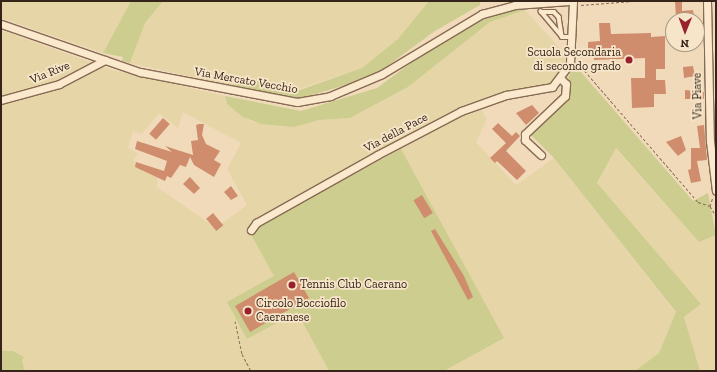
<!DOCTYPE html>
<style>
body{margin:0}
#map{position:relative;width:717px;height:372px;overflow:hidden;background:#f0daba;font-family:"Zilla Slab",serif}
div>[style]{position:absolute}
.farmland>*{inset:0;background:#e6d6a7}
.green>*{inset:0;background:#cccd8e}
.building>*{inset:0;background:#d08d6d;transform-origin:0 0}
.path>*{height:1px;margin-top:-0.5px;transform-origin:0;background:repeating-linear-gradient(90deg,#876a54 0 3px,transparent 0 5px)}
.roads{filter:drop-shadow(1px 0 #876a54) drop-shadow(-1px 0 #876a54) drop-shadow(0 1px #876a54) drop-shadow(0 -1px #876a54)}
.service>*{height:3.5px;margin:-1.75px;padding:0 1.75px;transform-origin:1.75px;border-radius:1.75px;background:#fbe9cd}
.minor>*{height:7px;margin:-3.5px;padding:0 3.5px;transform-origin:3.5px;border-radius:3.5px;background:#fbe9cd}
.dots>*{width:11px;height:11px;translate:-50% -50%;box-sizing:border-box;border:2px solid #f7e5c9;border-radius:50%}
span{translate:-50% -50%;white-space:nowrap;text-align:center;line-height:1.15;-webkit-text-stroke:3.5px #f7e5c9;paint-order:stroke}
.poi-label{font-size:12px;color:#352419}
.right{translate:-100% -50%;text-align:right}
.left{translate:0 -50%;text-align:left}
.street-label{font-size:12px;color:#352419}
.frame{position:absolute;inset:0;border:2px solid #352419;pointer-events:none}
.north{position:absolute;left:665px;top:12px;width:40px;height:40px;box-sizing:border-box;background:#f7e5c9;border:1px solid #a99883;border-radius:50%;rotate:181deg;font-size:11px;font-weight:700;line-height:16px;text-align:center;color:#352419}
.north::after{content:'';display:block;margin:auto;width:14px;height:18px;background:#98212d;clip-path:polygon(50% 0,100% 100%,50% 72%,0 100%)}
</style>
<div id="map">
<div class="farmland">
<div style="clip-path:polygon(1px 1px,131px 1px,103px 53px,1px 18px)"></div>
<div style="clip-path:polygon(163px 1px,429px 1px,398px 39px,362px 68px,293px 91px,268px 82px,239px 80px,233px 86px,130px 63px,145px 23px)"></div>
<div style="clip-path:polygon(evenodd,525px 10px,574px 64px,567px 81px,538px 92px,512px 96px,482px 110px,487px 119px,476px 142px,516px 185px,554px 158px,676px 313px,659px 353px,650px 361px,635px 371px,444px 371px,504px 338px,274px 276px,247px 338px,297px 312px,329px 371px,25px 371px,22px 361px,24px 357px,13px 351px,1px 351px,1px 30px,112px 70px,225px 96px,227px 104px,252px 122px,294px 127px,319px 120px,350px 118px,408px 87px,490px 22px,525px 10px,183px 112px,241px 143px,227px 169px,247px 205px,216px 228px,157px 187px,158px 172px,133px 161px,138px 153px,128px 148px,133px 131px,142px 134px,159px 113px,178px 128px,183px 112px)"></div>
<div style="clip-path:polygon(615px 148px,699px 242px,716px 235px,716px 371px,700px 371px,684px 317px,701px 304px,597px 184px)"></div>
</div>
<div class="green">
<div style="clip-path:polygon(131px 1px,163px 1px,145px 23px,130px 63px,122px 61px,123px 57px,103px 53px)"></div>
<div style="clip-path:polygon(429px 1px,480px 1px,480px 5px,435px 31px,372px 77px,299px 99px,233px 86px,246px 78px,300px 90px,362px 68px,398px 39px)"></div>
<div style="clip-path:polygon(523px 7px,525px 10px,490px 22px,408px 87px,350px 118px,319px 120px,294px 127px,261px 124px,243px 117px,227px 104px,225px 96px,301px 111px,377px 88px,441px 41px,475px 21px,496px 11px)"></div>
<div style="clip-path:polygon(574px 64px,693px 201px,708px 193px,716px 235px,699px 242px,616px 148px,597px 183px,701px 304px,684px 317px,700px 371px,635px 371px,659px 353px,676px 312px,554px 158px,529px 133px,571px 93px,567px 81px)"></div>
<div style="clip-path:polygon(401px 149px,504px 338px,444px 371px,329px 371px,297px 312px,247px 339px,227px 302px,274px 276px,249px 231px)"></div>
<div style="clip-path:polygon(1px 351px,13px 351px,24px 357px,22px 361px,25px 371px,1px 371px)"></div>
</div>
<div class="building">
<div style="clip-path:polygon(675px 1px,682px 1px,682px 11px,693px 10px,694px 17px,676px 18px)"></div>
<div style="clip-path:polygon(599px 23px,610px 23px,611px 34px,651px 33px,651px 37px,665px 36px,665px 69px,656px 69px,656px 80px,665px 80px,666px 94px,654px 94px,654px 107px,632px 108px,631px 78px,645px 78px,645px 58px,594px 60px,594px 53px,588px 54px,588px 42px,600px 41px)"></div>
<div style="clip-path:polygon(693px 66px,695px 76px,684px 78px,683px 67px)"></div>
<div style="clip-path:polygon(685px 90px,704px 92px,704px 99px,685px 99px)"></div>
<div style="clip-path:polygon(532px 105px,539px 113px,526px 125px,516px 113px)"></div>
<div style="left:163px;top:118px;width:9px;height:21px;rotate:41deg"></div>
<div style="clip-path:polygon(498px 123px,512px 136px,516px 132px,520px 136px,506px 151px,526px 171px,517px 180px,497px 161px,495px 163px,490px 158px,506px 143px,492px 129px)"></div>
<div style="clip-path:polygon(199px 124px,204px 124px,202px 135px,206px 144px,220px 151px,214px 160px,221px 164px,214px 177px,194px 165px,190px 157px,186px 167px,180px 165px,171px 178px,167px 176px,165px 181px,135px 167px,136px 162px,164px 171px,167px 161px,135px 149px,137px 141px,172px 152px,165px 146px,193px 155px,191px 141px,198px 140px,196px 125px)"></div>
<div style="clip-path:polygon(704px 125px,707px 160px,697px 161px,701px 181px,691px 183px,688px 170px,691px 169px,691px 148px,700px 148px,697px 126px)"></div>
<div style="clip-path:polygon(681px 136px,686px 150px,678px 156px,666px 142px)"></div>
<div style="clip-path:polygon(190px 177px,200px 188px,194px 194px,183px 184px)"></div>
<div style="clip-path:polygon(231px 186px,238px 196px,231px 200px,224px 192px)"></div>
<div style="left:422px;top:195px;width:21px;height:10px;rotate:59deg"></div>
<div style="left:213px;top:213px;width:16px;height:9px;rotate:50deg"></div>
<div style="clip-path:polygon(435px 229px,464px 276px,473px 297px,468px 300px,431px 231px)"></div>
<div style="left:294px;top:272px;width:30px;height:68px;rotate:60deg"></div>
</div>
<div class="path">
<div style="left:581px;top:5px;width:52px;rotate:-4.4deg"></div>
<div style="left:578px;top:63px;width:184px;rotate:49.2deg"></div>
<div style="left:698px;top:202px;width:13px;rotate:18deg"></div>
<div style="left:710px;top:206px;width:12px;rotate:59deg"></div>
<div style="left:710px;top:206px;width:9px;rotate:-72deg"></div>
<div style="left:235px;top:321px;width:34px;rotate:78deg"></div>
<div style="left:242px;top:354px;width:19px;rotate:62deg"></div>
</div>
<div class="roads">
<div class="service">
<div style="left:562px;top:37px;width:33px;rotate:-130deg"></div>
<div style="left:541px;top:12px;width:13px"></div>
<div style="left:554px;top:12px;width:7px;rotate:45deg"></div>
<div style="left:559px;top:17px;width:20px;rotate:81deg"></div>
<div style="left:562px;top:37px;width:9px"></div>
</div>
<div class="minor">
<div style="left:707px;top:1px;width:140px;rotate:88.8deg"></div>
<div style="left:710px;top:141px;width:50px;rotate:83.2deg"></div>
<div style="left:1px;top:24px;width:147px;rotate:19.1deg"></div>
<div style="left:140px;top:72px;width:160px;rotate:10.8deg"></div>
<div style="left:297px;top:102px;width:34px;rotate:-10deg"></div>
<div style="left:330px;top:96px;width:56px;rotate:-22.9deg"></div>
<div style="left:382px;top:74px;width:117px;rotate:-31deg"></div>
<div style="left:482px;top:14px;width:34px;rotate:-15deg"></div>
<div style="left:515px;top:5px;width:54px;rotate:-4.2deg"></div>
<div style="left:1px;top:100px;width:60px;rotate:-15.4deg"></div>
<div style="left:59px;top:84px;width:52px;rotate:-27.6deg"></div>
<div style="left:541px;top:155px;width:22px;rotate:-137deg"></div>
<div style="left:525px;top:140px;width:6px;rotate:-90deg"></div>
<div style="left:525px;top:134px;width:55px;rotate:-43.5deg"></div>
<div style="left:565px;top:96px;width:12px;rotate:-85deg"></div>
<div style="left:566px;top:84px;width:7px;rotate:-135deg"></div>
<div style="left:251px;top:230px;width:9px;rotate:-54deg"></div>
<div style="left:256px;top:223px;width:139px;rotate:-29.3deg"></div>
<div style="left:377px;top:155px;width:95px;rotate:-27.6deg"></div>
<div style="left:461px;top:111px;width:48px;rotate:-19.6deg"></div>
<div style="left:506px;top:95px;width:47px;rotate:-9.9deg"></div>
<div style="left:552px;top:87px;width:30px;rotate:-53deg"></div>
<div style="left:570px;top:63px;width:62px;rotate:-87.2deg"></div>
</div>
</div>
<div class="dots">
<div style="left:629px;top:60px;background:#98212d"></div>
<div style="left:292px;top:285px;background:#98212d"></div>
<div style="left:248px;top:311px;background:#98212d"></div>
</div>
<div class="poi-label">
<span class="right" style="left:621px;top:60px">Scuola Secondaria<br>di secondo grado</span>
<span class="left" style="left:300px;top:285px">Tennis Club Caerano</span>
<span class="left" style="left:256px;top:311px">Circolo Bocciofilo<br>Caeranese</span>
</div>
<div class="street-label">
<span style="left:50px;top:73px;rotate:-22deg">Via Rive</span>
<span style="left:246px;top:81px;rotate:10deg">Via Mercato Vecchio</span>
<span style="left:698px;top:96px;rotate:-91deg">Via Piave</span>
<span style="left:396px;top:133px;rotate:-28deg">Via della Pace</span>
</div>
<div class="frame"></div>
<div class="north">N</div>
</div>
